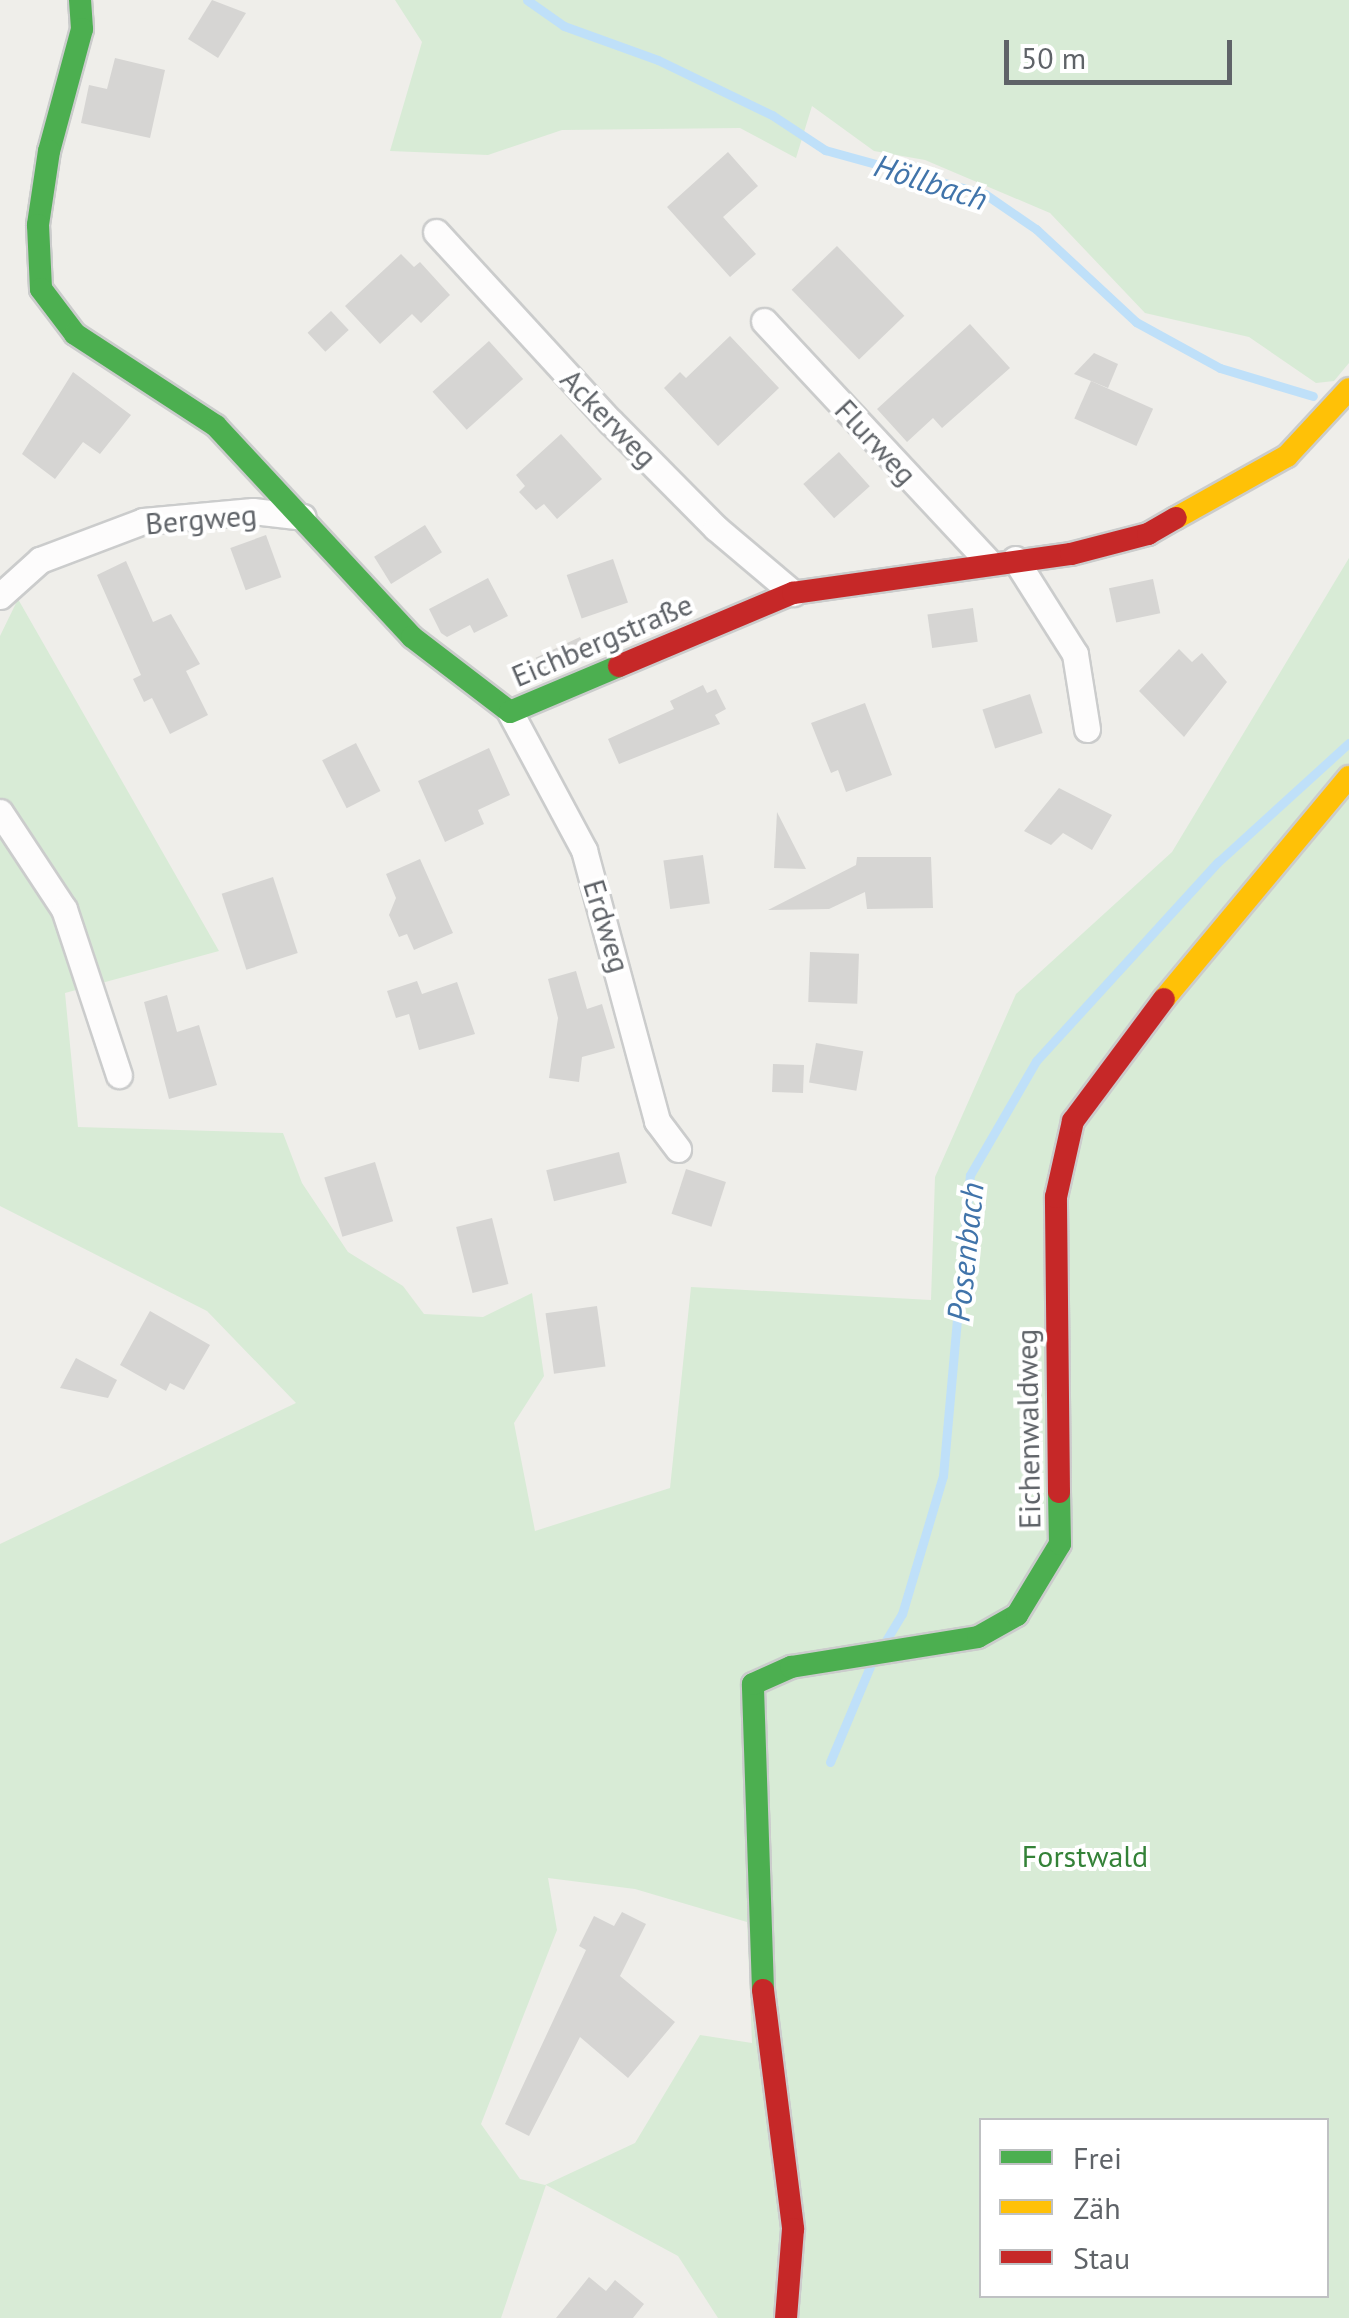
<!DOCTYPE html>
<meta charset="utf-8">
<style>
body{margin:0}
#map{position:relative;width:1349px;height:2318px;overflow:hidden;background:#efeeea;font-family:"PT Sans",sans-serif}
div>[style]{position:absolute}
.green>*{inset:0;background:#d8ebd6}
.stream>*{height:9px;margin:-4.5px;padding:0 4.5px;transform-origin:4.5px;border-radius:4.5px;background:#bfe0f9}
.building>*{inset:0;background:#d6d5d3;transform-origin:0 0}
.roads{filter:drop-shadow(2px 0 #cbcccc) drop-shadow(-2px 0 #cbcccc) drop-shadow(0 2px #cbcccc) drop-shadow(0 -2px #cbcccc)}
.street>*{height:25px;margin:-12.5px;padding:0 12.5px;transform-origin:12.5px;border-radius:12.5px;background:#fdfcfc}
.fast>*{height:22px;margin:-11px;padding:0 11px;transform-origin:11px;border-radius:11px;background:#4caf50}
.slow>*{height:22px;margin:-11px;padding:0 11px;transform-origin:11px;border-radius:11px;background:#ffc107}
.jam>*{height:22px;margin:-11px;padding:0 11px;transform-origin:11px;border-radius:11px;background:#c62828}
span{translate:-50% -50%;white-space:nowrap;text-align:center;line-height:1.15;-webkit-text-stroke:8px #fff;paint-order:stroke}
.street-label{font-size:30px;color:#5f6368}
.park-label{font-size:30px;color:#348238}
.water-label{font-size:32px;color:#4174aa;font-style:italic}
.legend{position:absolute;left:979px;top:2118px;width:350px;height:180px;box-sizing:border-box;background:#fff;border:2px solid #bfc1c3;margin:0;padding:12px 18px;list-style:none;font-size:30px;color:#5f6368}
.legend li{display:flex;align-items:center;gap:20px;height:50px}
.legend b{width:50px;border:2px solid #bfc1c3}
.scale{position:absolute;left:1004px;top:40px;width:228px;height:45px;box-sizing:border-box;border:5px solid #5f6368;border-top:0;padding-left:12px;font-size:30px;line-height:35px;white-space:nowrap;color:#5f6368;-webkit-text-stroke:8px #fff;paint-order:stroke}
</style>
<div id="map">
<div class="green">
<div style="clip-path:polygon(395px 0,1349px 0,1349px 363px,1334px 381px,1316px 383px,1249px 337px,1145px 313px,1050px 213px,925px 160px,874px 151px,812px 106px,796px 158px,740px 128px,562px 130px,488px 155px,390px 151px,422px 42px)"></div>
<div style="clip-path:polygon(evenodd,1349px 558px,1349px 2318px,718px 2318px,678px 2256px,546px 2185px,501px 2318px,0 2318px,0 1544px,296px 1403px,207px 1311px,0 1206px,0 636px,18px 599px,219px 951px,65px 993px,78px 1127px,283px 1133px,302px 1183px,348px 1252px,403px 1286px,424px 1314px,483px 1317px,532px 1293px,544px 1376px,514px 1423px,535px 1531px,670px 1488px,691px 1287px,931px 1300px,935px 1177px,1016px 994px,1172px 852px,1349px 558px,548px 1878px,635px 1889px,747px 1922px,752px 2043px,700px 2035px,635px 2143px,545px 2185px,520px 2179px,481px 2124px,557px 1930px,548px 1878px,1349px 558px,982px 2120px,1326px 2120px,1326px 2296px,982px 2296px,982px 2120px)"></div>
</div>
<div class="stream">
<div style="left:527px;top:0;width:45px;rotate:35.1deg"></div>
<div style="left:564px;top:26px;width:100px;rotate:19.9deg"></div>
<div style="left:658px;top:60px;width:127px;rotate:25.8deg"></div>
<div style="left:772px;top:115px;width:64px;rotate:33.4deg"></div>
<div style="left:825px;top:150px;width:166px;rotate:15.4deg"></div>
<div style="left:985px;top:194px;width:62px;rotate:34.5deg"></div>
<div style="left:1036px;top:229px;width:137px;rotate:42.9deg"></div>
<div style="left:1136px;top:322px;width:96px;rotate:28.7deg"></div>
<div style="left:1220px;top:368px;width:97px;rotate:16.8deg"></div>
<div style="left:885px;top:1642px;width:33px;rotate:-59deg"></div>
<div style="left:902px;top:1614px;width:144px;rotate:-73.5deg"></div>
<div style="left:943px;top:1476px;width:302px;rotate:-84.9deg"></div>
<div style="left:970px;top:1175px;width:132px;rotate:-59.9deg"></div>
<div style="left:1036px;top:1061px;width:270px;rotate:-47.6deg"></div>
<div style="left:1218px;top:862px;width:177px;rotate:-42.3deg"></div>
<div style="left:830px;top:1762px;width:106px;rotate:-67.3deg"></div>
</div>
<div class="building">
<div style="clip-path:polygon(212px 0,246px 13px,218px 58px,188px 39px)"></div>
<div style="clip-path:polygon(115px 58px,165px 70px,150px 138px,81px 123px,89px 85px,107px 89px)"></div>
<div style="clip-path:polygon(728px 152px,758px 186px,723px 217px,756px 254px,730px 277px,667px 207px)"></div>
<div style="left:837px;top:246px;width:97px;height:63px;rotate:46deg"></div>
<div style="clip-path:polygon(401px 254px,414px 267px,420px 262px,450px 295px,421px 323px,412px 314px,380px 344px,345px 306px)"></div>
<div style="left:331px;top:311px;width:26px;height:32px;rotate:47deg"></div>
<div style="clip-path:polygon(970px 324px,1010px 368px,942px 428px,933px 418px,907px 442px,877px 409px)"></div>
<div style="clip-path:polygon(730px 336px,779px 388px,718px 446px,664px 388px,680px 372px,686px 378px)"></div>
<div style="left:489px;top:341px;width:51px;height:76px;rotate:48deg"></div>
<div style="clip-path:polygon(1094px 353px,1118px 364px,1108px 388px,1074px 374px)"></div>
<div style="clip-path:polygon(73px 372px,131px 415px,100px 454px,83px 442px,55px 479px,22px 454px)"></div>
<div style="left:1091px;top:381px;width:68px;height:41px;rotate:24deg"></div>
<div style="clip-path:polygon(561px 434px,602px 479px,557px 519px,544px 504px,536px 510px,519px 492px,525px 486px,516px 475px)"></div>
<div style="left:839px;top:452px;width:46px;height:48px;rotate:48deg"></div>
<div style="left:425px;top:525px;width:32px;height:60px;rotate:58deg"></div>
<div style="left:266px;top:535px;width:45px;height:38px;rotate:70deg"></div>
<div style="left:613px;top:559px;width:46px;height:49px;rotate:71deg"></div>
<div style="clip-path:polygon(126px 561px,153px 622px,171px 614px,200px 664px,186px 671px,208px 715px,170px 734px,152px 698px,144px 702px,133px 679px,141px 675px,97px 575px)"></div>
<div style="clip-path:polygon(488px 578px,508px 616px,474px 633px,470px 625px,447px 637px,441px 633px,429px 609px)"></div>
<div style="left:1153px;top:579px;width:35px;height:45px;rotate:78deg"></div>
<div style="left:973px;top:608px;width:34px;height:46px;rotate:82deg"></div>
<div style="left:580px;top:637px;width:21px;height:49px;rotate:65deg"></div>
<div style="clip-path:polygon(1179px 649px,1192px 662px,1202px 653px,1227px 682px,1184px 737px,1139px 691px)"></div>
<div style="clip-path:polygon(703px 685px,707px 693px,716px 689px,726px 709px,715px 715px,720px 724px,619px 764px,608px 739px,674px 709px,670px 701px)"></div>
<div style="left:1030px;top:694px;width:41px;height:50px;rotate:72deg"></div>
<div style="clip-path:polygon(865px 703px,892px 775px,846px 792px,838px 770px,831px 773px,811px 723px)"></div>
<div style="left:356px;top:743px;width:54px;height:38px;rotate:63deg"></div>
<div style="clip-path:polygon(489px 748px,510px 795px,478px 810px,484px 824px,445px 842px,418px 781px)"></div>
<div style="clip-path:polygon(1059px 788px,1112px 815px,1092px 850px,1063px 833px,1051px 845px,1024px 831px)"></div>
<div style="clip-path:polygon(777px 812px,806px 869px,774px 868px)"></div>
<div style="left:703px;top:855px;width:49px;height:40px;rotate:82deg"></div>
<div style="clip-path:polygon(857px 857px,931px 857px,933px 908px,867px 909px,865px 892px,829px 909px,768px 910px,856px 865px)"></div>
<div style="clip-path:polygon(420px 859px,453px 933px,414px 950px,407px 934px,399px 937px,389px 915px,396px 898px,386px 874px)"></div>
<div style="left:273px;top:877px;width:80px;height:54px;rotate:72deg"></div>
<div style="left:810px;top:952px;width:49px;height:50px;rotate:2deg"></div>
<div style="clip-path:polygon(576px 971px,587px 1009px,602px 1004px,615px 1048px,582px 1057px,579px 1082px,549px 1078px,558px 1018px,548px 979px)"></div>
<div style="clip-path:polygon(417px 981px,422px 994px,457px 982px,475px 1034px,419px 1050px,409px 1014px,396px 1018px,387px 991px)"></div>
<div style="clip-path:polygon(167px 995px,177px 1032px,199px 1025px,217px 1085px,169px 1099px,144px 1002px)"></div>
<div style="left:816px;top:1043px;width:48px;height:40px;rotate:10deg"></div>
<div style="left:773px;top:1064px;width:31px;height:28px;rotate:2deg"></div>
<div style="left:619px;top:1152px;width:32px;height:75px;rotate:76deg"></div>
<div style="left:375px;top:1162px;width:62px;height:53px;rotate:73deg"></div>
<div style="left:686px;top:1169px;width:42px;height:47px;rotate:18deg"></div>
<div style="left:492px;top:1218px;width:68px;height:37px;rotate:76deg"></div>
<div style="left:597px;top:1306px;width:61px;height:52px;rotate:82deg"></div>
<div style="clip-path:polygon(150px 1311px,210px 1345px,184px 1390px,170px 1383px,166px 1391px,120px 1365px)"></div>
<div style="clip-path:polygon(76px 1358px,117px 1380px,108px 1398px,60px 1388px)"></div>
<div style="clip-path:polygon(622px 1912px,646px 1924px,620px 1976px,675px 2022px,628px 2078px,580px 2037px,529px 2136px,505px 2124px,586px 1950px,579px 1946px,594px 1916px,614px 1926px)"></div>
<div style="clip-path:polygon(589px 2277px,606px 2291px,615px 2280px,644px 2304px,633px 2318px,556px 2318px)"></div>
</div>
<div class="roads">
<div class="street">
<div style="left:436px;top:232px;width:258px;rotate:47.4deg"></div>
<div style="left:611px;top:422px;width:149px;rotate:45.3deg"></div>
<div style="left:716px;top:528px;width:101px;rotate:40.2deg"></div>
<div style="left:764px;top:321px;width:328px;rotate:47deg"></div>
<div style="left:1015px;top:559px;width:112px;rotate:57.7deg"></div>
<div style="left:1075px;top:654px;width:76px;rotate:80.9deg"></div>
<div style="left:0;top:596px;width:54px;rotate:-42deg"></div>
<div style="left:40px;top:560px;width:110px;rotate:-20.7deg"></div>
<div style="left:143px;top:521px;width:110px;rotate:-5.2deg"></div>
<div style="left:253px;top:511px;width:50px;rotate:6.8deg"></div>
<div style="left:510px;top:712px;width:157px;rotate:61.8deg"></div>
<div style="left:584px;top:850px;width:281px;rotate:74.9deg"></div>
<div style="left:657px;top:1121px;width:35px;rotate:53deg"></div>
<div style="left:0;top:812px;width:116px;rotate:56.6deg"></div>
<div style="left:64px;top:909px;width:175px;rotate:71.7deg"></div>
</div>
<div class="fast">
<div style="left:80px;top:0;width:29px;rotate:86deg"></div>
<div style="left:82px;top:29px;width:126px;rotate:105.1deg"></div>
<div style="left:49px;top:151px;width:75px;rotate:98.5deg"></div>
<div style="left:38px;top:225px;width:64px;rotate:87.3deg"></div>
<div style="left:41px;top:289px;width:56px;rotate:52.9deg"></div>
<div style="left:75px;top:334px;width:168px;rotate:33.1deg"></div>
<div style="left:216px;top:426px;width:288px;rotate:47.1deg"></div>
<div style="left:412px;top:637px;width:123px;rotate:37.4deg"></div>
<div style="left:510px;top:712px;width:118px;rotate:-22.9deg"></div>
<div style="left:763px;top:1990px;width:306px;rotate:-91.9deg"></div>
<div style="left:753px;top:1684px;width:42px;rotate:-24.1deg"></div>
<div style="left:791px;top:1667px;width:189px;rotate:-9.1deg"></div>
<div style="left:978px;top:1637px;width:45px;rotate:-29.4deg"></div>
<div style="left:1017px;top:1615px;width:83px;rotate:-58.8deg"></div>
<div style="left:1060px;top:1544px;width:52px;rotate:-91.1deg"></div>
</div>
<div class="slow">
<div style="left:1176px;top:518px;width:127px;rotate:-29.2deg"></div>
<div style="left:1287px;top:456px;width:91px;rotate:-47.2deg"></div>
<div style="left:1164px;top:999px;width:289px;rotate:-50.2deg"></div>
</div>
<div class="jam">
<div style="left:619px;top:666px;width:189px;rotate:-22.8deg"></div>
<div style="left:793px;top:593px;width:281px;rotate:-8deg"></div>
<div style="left:1071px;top:554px;width:80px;rotate:-14.6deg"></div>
<div style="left:1148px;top:534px;width:32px;rotate:-30deg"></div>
<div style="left:1059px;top:1492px;width:295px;rotate:-90.6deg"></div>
<div style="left:1056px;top:1197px;width:78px;rotate:-77.4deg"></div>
<div style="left:1073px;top:1121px;width:152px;rotate:-53.3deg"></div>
<div style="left:763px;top:1990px;width:241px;rotate:82.8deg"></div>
<div style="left:793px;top:2229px;width:89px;rotate:94.5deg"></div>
</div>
</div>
<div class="street-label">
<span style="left:609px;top:418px;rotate:46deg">Ackerweg</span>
<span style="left:876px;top:442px;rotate:47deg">Flurweg</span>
<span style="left:201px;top:519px;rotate:-5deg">Bergweg</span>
<span style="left:602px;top:640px;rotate:-23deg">Eichbergstraße</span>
<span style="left:607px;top:926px;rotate:73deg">Erdweg</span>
<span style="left:1028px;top:1429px;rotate:-91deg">Eichenwaldweg</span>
</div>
<div class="park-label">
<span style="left:1085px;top:1856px">Forstwald</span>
</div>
<div class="water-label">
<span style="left:931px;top:182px;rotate:18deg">Höllbach</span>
<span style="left:965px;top:1252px;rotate:-84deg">Posenbach</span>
</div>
<ul class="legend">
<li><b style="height:12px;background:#4caf50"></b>Frei</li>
<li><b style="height:12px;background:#ffc107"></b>Zäh</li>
<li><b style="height:12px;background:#c62828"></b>Stau</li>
</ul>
<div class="scale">50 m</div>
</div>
